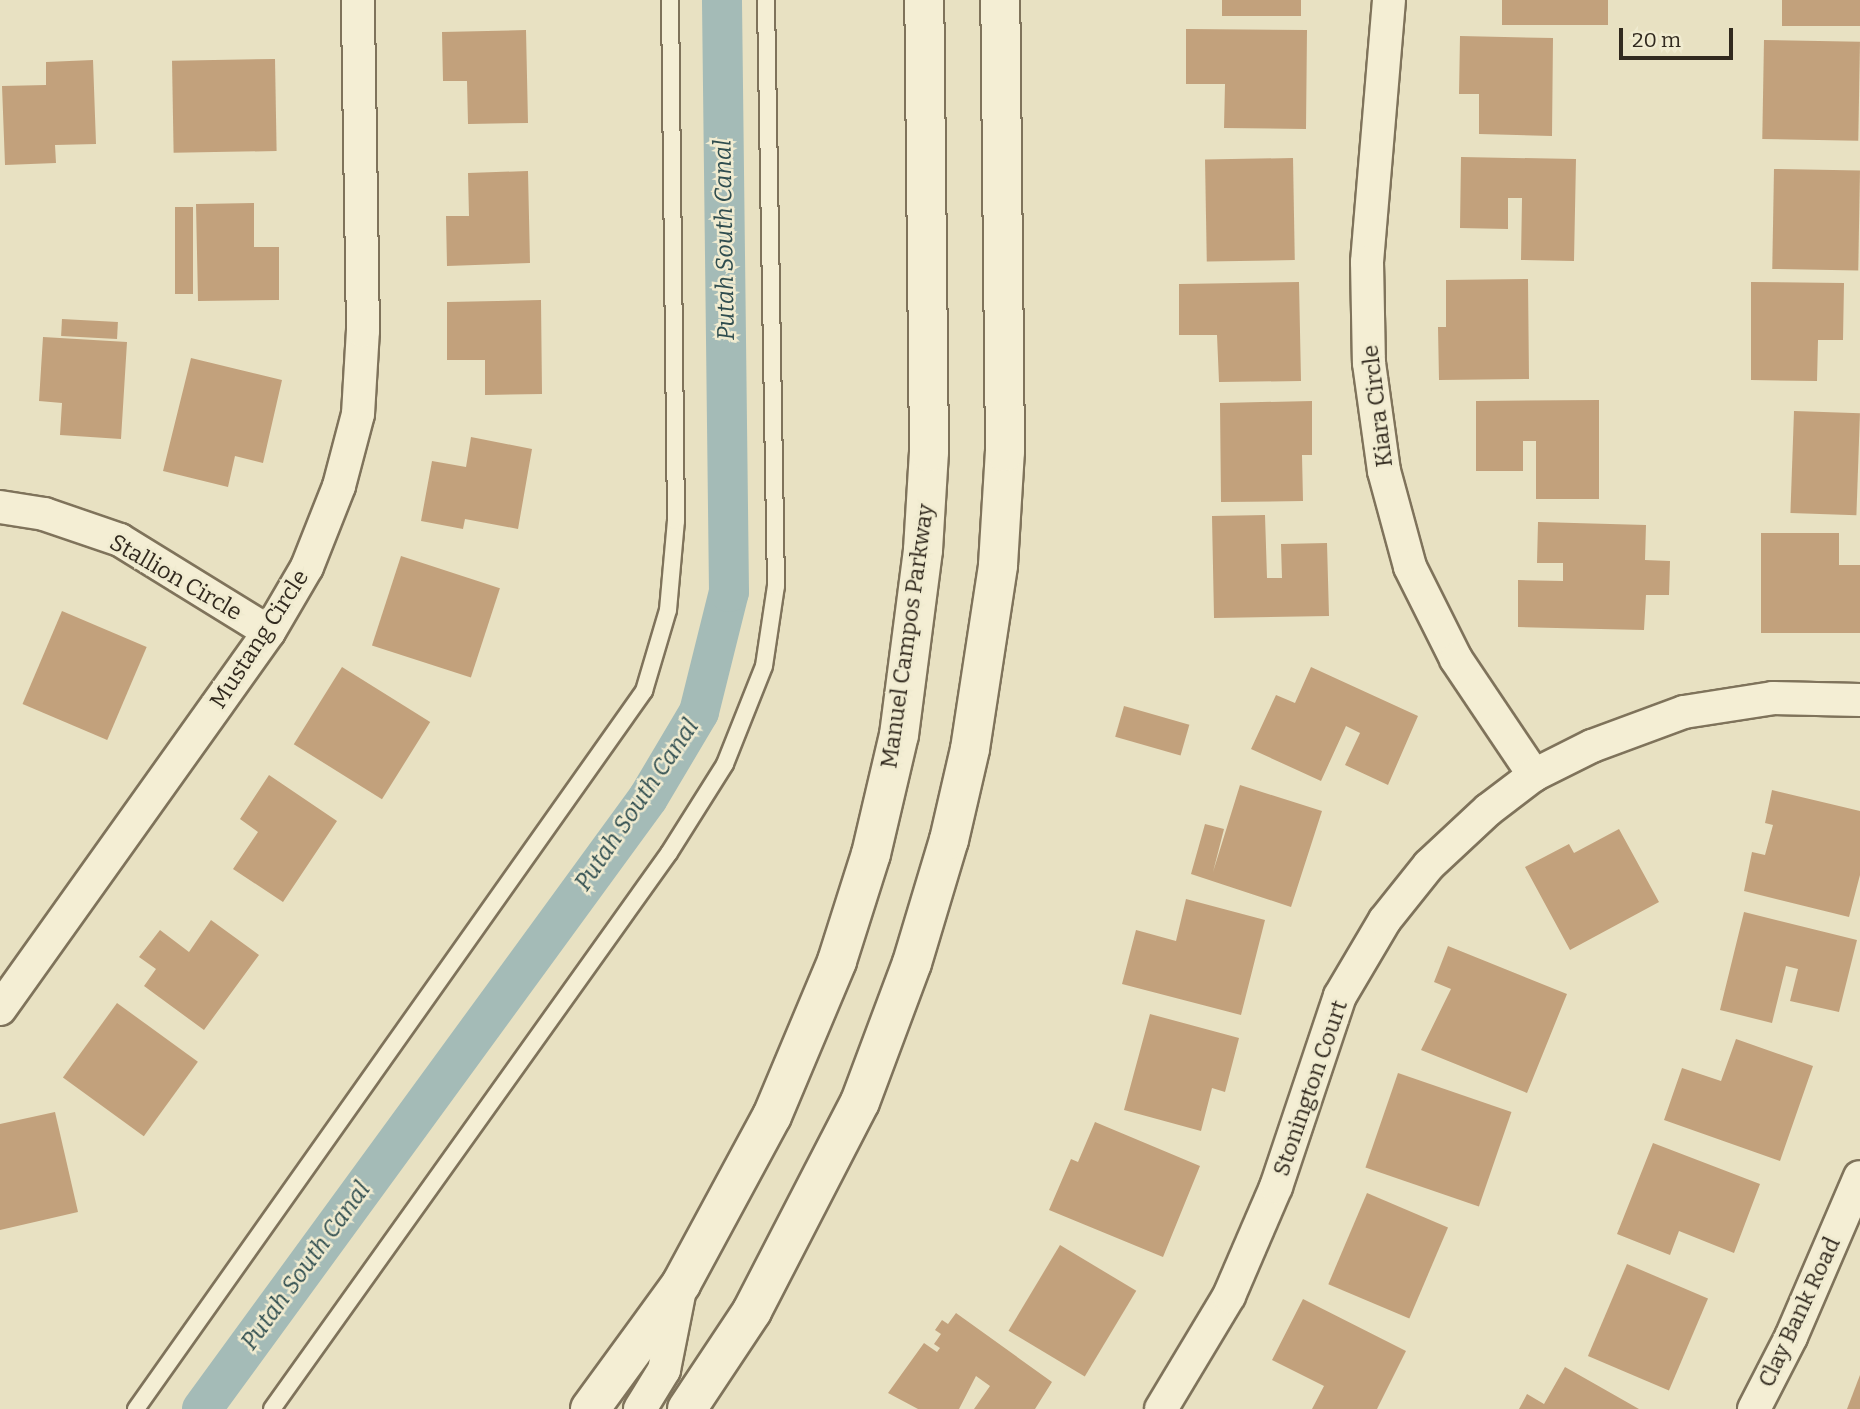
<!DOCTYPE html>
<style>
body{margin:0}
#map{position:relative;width:1860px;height:1409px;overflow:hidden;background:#e8e1c2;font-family:Bitter,serif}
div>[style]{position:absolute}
.canal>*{height:40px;margin:-20px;padding:0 20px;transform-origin:20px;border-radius:20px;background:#a4bbb7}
.building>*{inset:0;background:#c2a17c;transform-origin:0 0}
.roads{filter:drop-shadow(2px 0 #7f735b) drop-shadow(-2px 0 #7f735b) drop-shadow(0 2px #7f735b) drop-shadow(0 -2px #7f735b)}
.lane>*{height:16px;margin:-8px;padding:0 8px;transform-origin:8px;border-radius:8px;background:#f4eed4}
.street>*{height:32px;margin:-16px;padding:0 16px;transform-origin:16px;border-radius:16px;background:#f4eed4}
.secondary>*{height:38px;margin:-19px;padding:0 19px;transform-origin:19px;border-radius:19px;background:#f4eed4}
span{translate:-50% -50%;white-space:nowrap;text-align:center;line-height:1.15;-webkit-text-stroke:5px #f0ebd0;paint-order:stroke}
.street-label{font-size:23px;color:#31291e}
.water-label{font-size:24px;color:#2f4d4f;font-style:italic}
.scale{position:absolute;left:1619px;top:28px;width:114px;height:32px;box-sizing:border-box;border:4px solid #31291e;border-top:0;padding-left:9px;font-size:21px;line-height:24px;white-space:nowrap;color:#31291e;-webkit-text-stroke:5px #f0ebd0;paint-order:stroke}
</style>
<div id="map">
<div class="canal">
<div style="left:202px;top:1409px;width:756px;rotate:-53.87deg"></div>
<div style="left:648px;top:798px;width:100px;rotate:-59.3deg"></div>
<div style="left:699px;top:712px;width:124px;rotate:-76deg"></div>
<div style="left:729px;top:592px;width:592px;rotate:-90.68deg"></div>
</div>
<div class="building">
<div style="left:1222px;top:0;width:79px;height:16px"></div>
<div style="left:1502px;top:0;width:106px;height:25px"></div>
<div style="left:1782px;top:0;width:78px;height:26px"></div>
<div style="clip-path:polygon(1186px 29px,1307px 30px,1306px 129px,1224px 128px,1225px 84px,1186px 84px)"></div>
<div style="clip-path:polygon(526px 30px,528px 123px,468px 124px,467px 81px,443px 81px,442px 32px)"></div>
<div style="clip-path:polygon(1460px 36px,1553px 38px,1552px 136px,1479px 134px,1479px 94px,1459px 94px)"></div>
<div style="left:1764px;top:40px;width:96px;height:99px;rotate:1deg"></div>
<div style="left:275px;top:59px;width:92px;height:103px;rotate:89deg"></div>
<div style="clip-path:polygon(93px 60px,96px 144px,55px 145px,56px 163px,5px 165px,2px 86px,46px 85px,46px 62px)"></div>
<div style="clip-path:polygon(1461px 157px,1576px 159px,1574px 261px,1521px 260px,1522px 198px,1508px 198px,1508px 229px,1460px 228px)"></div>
<div style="left:1293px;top:158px;width:102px;height:88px;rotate:89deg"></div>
<div style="left:1774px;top:169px;width:86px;height:100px;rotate:1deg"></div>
<div style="clip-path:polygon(528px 171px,530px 263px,447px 266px,446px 216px,469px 216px,468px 173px)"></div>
<div style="clip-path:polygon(254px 203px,254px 247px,279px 247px,279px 300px,198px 301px,196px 204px)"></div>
<div style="left:175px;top:207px;width:18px;height:87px"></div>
<div style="clip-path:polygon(1528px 279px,1529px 379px,1439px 380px,1438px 327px,1446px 327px,1446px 280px)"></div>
<div style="clip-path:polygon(1299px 282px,1301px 381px,1219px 382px,1217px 335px,1179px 335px,1179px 284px)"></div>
<div style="clip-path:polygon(1751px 282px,1844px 283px,1843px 340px,1818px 340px,1817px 381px,1751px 380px)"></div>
<div style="clip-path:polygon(541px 300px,542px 394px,485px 395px,485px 360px,447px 360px,447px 302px)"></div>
<div style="left:62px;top:319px;width:56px;height:17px;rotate:3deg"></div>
<div style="clip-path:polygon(43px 337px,127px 342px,121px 439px,60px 435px,62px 403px,39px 401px)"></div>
<div style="clip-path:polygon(191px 358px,282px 380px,263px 463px,235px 456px,228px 487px,163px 471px)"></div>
<div style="clip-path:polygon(1599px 400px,1599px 499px,1536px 499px,1536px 441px,1523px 441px,1523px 471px,1476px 471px,1476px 401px)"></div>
<div style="clip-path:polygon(1312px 401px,1312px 455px,1302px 455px,1303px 501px,1221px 502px,1220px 403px)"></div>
<div style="left:1794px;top:411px;width:66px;height:102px;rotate:2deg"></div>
<div style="clip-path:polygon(471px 437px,532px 449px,518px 529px,465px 519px,463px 529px,421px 521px,432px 461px,466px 467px)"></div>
<div style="clip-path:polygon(1265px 515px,1267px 578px,1282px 578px,1281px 544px,1327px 543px,1329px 616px,1214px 618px,1212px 516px)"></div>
<div style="clip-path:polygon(1538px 522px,1646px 525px,1645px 560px,1670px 561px,1669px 595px,1646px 595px,1644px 630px,1518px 627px,1518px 580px,1563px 581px,1563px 563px,1537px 563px)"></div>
<div style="clip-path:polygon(1761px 533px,1839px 533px,1839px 565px,1860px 565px,1860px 633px,1761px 633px)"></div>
<div style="left:401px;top:556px;width:104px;height:94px;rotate:18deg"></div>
<div style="left:62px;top:611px;width:92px;height:101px;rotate:23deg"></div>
<div style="left:342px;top:667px;width:104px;height:91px;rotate:32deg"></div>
<div style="clip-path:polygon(1311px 667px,1418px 716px,1388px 785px,1345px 765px,1360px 733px,1346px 726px,1321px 781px,1251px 749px,1276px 695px,1295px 703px)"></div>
<div style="left:1124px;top:706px;width:68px;height:32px;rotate:16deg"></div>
<div style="clip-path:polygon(269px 775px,337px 821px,283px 902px,233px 869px,258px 832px,240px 819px)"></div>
<div style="clip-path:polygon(1240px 785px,1322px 811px,1291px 907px,1191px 874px,1205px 824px,1224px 829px,1213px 872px)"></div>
<div style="clip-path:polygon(1772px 790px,1860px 811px,1860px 875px,1849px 917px,1744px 891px,1752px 852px,1765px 855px,1773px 825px,1765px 823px)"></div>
<div style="clip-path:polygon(1619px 829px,1659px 902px,1570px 950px,1525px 867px,1569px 844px,1574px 853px)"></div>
<div style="clip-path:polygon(1186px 899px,1265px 920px,1241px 1015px,1122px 984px,1136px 930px,1176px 941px)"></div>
<div style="clip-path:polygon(1744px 912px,1857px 940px,1839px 1012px,1790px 1001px,1798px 969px,1786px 966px,1772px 1023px,1720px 1010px)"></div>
<div style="clip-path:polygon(211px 920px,259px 955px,204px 1030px,144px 986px,156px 969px,139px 957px,160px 930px,189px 952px)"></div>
<div style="clip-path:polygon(1448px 946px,1567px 994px,1527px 1093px,1421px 1050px,1451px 989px,1434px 982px)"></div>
<div style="left:117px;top:1003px;width:100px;height:92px;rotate:36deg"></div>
<div style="clip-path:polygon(1150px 1014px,1239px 1038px,1225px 1092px,1212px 1088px,1201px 1131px,1124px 1110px)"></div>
<div style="clip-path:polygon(1736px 1039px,1813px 1066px,1780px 1161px,1664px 1120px,1682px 1068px,1721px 1081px)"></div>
<div style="left:1398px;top:1073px;width:120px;height:100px;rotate:19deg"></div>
<div style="clip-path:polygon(55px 1112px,78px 1212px,0 1230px,0 1124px)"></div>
<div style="clip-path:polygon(1095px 1122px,1200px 1166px,1163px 1257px,1049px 1210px,1071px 1159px,1078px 1162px)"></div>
<div style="clip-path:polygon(1653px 1143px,1760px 1184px,1734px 1253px,1679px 1231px,1670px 1255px,1617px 1234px)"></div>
<div style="left:1367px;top:1193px;width:88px;height:99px;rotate:23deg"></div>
<div style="left:1060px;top:1245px;width:89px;height:100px;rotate:31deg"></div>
<div style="left:1627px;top:1264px;width:88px;height:100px;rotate:23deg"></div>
<div style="clip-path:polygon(1303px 1299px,1406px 1351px,1377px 1409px,1312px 1409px,1324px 1386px,1272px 1360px)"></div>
<div style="clip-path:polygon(956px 1313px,1052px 1382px,1035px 1409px,974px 1409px,990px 1386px,976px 1376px,959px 1409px,918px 1409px,888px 1393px,924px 1343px,937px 1352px,940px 1348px,934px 1344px,941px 1334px,935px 1330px,942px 1320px,948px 1324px)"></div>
<div style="clip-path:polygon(1565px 1367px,1639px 1409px,1519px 1409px,1527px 1394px,1544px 1404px)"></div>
<div style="clip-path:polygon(1860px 1375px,1860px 1409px,1847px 1409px)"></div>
</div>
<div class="roads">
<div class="lane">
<div style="left:136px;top:1409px;width:880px;rotate:-54.72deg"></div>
<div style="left:644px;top:691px;width:84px;rotate:-73.5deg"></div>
<div style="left:668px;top:610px;width:89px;rotate:-84.9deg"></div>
<div style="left:676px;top:521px;width:521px;rotate:-90.66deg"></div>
<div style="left:272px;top:1409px;width:683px;rotate:-54.47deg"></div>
<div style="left:669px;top:853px;width:105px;rotate:-57.8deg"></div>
<div style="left:725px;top:764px;width:105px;rotate:-68.3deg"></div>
<div style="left:764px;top:666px;width:81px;rotate:-81.5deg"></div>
<div style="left:776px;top:586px;width:586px;rotate:-90.98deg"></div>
</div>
<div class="street">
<div style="left:1389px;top:0;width:263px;rotate:94.8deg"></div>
<div style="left:1367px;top:262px;width:101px;rotate:88.9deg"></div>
<div style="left:1369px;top:363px;width:109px;rotate:82.1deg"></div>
<div style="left:1384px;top:471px;width:99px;rotate:74.8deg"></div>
<div style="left:1410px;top:567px;width:103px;rotate:63.4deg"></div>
<div style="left:1456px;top:659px;width:140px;rotate:56.1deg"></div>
<div style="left:0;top:507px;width:45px;rotate:9deg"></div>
<div style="left:44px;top:514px;width:80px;rotate:18.9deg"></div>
<div style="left:120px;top:540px;width:175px;rotate:31.7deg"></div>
<div style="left:0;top:1009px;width:463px;rotate:-54.5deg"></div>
<div style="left:269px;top:632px;width:75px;rotate:-59.7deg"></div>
<div style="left:307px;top:567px;width:87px;rotate:-68.4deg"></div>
<div style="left:339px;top:486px;width:74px;rotate:-75.2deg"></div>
<div style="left:358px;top:414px;width:83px;rotate:-86.6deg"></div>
<div style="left:363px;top:331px;width:331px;rotate:-90.9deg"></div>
<div style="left:640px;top:1409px;width:46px;rotate:-58.4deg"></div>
<div style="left:664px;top:1370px;width:83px;rotate:-78.8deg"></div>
<div style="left:1161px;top:1409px;width:132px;rotate:-59deg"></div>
<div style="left:1229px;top:1296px;width:119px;rotate:-66.7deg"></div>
<div style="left:1276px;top:1187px;width:201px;rotate:-71.5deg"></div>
<div style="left:1340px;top:996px;width:88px;rotate:-59.4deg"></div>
<div style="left:1385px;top:920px;width:70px;rotate:-51.3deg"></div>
<div style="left:1429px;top:865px;width:81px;rotate:-43deg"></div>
<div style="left:1488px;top:810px;width:58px;rotate:-37.3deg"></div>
<div style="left:1534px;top:775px;width:65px;rotate:-26.6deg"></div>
<div style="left:1592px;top:746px;width:98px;rotate:-20.3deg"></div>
<div style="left:1684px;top:712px;width:90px;rotate:-8.9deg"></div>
<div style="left:1773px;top:698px;width:87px;rotate:1.3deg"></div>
<div style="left:1754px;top:1409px;width:81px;rotate:-62.8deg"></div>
<div style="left:1791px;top:1337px;width:174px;rotate:-66.7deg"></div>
</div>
<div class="secondary">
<div style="left:590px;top:1409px;width:155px;rotate:-53.9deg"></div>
<div style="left:681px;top:1284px;width:191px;rotate:-61.6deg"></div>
<div style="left:772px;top:1116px;width:168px;rotate:-67.2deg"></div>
<div style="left:837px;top:961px;width:112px;rotate:-72.4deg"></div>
<div style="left:871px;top:854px;width:122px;rotate:-76.8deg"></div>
<div style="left:899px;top:735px;width:187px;rotate:-82.6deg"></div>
<div style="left:923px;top:550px;width:98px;rotate:-86.5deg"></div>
<div style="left:929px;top:452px;width:452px;rotate:-90.6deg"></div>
<div style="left:687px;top:1409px;width:118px;rotate:-56.4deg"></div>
<div style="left:752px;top:1311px;width:235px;rotate:-62.7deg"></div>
<div style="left:860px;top:1102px;width:148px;rotate:-69.5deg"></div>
<div style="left:912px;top:963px;width:128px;rotate:-73.3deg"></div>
<div style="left:949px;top:840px;width:93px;rotate:-77deg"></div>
<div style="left:970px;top:749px;width:186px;rotate:-81.3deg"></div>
<div style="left:998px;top:565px;width:113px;rotate:-86.5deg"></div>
<div style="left:1005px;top:452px;width:452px;rotate:-90.6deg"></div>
</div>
</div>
<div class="street-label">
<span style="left:1377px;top:406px;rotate:-97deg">Kiara Circle</span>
<span style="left:176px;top:577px;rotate:30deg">Stallion Circle</span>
<span style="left:907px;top:636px;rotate:-82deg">Manuel Campos Parkway</span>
<span style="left:259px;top:639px;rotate:-57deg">Mustang Circle</span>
<span style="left:1310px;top:1088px;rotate:-71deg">Stonington Court</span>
<span style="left:1799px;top:1312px;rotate:-65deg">Clay Bank Road</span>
</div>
<div class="water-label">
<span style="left:725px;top:240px;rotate:-91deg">Putah South Canal</span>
<span style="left:637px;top:805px;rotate:-56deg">Putah South Canal</span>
<span style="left:306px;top:1266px;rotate:-54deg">Putah South Canal</span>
</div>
<div class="scale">20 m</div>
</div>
